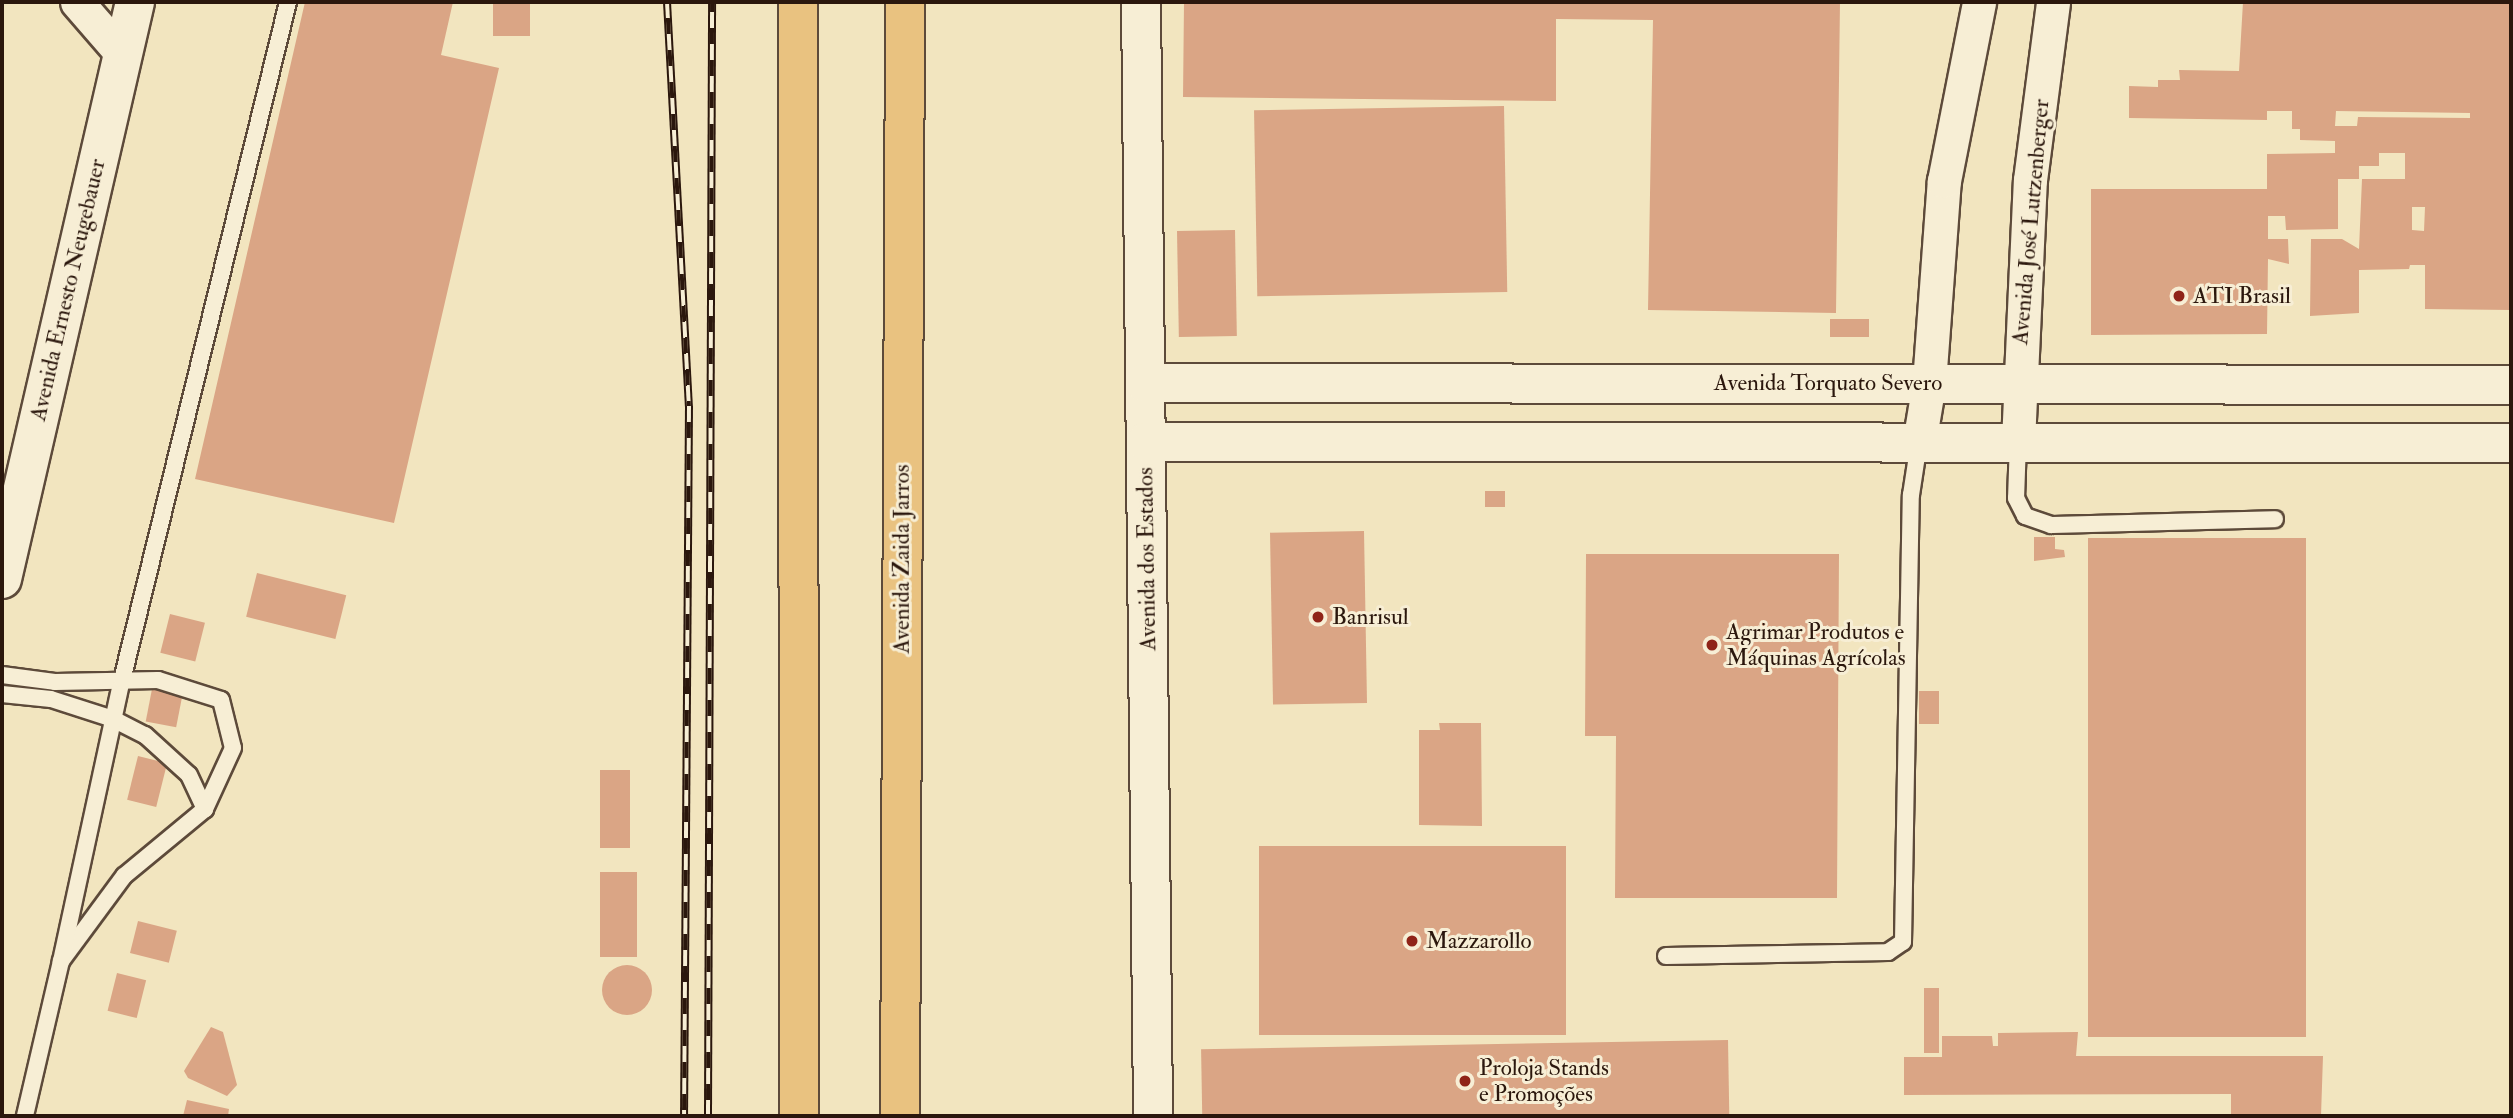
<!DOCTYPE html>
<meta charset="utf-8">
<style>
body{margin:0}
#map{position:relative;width:2513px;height:1118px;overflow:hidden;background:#f2e5bf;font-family:"IM FELL Double Pica",serif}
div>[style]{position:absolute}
.building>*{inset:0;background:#daa585;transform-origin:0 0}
.round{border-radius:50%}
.roads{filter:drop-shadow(2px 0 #5d4a3a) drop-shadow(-2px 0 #5d4a3a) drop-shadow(0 2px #5d4a3a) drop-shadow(0 -2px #5d4a3a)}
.lane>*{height:16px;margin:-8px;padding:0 8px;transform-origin:8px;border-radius:8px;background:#f7eed5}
.street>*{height:33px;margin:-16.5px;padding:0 16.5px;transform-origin:16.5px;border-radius:16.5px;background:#f7eed5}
.secondary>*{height:38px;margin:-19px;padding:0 19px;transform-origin:19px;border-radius:19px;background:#f7eed5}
.highway>*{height:38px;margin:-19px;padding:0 19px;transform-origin:19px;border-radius:19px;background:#e9c280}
.rail>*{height:8px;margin-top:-4px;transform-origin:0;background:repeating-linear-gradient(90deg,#f7eed5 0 16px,#2b170d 0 32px);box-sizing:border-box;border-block:2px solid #2b170d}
.dots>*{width:19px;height:19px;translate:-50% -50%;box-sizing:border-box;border:4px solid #f7eed5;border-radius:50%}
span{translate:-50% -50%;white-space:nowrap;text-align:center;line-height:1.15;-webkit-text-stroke:6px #f7eed5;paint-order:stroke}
.street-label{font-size:23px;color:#2b170d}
.poi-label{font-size:23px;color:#2b170d}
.left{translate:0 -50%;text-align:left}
.frame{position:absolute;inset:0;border:4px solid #2b170d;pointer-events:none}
</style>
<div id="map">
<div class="building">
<div style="clip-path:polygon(305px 2px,453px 2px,441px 55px,499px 68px,394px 523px,195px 479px)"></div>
<div style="left:493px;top:2px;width:37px;height:34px"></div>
<div style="clip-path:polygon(1184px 2px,1840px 2px,1836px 313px,1648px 310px,1653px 20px,1556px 19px,1556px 101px,1183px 97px)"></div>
<div style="clip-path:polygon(evenodd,2243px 2px,2511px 2px,2511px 310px,2425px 309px,2425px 265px,2410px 265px,2409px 269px,2359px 270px,2359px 313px,2310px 316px,2311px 239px,2342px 239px,2359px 249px,2362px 179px,2405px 179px,2405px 153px,2379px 153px,2379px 166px,2359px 166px,2359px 179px,2338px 179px,2338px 229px,2286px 230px,2285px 216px,2268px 216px,2268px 239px,2288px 239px,2289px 264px,2268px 259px,2267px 334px,2091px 335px,2091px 189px,2267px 189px,2267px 154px,2335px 153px,2335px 141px,2300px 140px,2300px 129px,2292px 129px,2292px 111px,2267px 111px,2267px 120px,2129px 118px,2129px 86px,2158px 87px,2158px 80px,2180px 80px,2179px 70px,2239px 71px,2243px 2px,2336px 111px,2470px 113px,2470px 118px,2358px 117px,2357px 126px,2335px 126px,2336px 111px,2243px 2px,2412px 207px,2425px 207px,2424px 231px,2412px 230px,2412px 207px)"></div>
<div style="left:1504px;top:106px;width:186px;height:250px;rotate:89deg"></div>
<div style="left:1235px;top:230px;width:106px;height:58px;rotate:89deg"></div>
<div style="left:1830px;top:319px;width:39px;height:18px"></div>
<div style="left:1505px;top:491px;width:16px;height:20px;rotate:90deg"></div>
<div style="left:1364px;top:531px;width:172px;height:94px;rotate:89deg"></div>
<div style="clip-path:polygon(2034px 537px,2055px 537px,2055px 549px,2064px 550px,2065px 557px,2034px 561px)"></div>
<div style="left:2306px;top:538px;width:499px;height:218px;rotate:90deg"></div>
<div style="clip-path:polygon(1586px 554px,1839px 554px,1837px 898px,1615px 898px,1616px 736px,1585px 736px)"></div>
<div style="left:257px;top:573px;width:92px;height:45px;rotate:14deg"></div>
<div style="left:170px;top:614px;width:36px;height:40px;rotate:14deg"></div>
<div style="left:152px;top:689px;width:31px;height:33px;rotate:11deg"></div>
<div style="left:1919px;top:691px;width:20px;height:33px"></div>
<div style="clip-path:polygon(1439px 723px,1481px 723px,1482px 826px,1419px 825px,1419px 730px,1440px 730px)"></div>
<div style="left:138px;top:756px;width:30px;height:45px;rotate:14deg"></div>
<div style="left:600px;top:770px;width:30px;height:78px"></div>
<div style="left:1566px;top:846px;width:189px;height:307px;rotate:90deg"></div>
<div style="left:637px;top:872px;width:85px;height:37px;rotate:90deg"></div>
<div style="left:138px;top:921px;width:40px;height:33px;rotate:14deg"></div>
<div class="round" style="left:602px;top:965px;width:50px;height:50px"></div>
<div style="left:117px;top:973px;width:30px;height:39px;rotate:14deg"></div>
<div style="left:1939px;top:988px;width:65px;height:15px;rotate:90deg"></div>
<div style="clip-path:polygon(211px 1027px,223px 1032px,237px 1085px,227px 1096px,188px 1078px,184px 1071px)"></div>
<div style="clip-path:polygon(2078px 1032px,2076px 1056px,2323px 1056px,2321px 1116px,2231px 1116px,2231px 1094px,1904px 1095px,1904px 1057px,1942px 1057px,1942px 1036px,1992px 1036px,1993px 1046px,1998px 1046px,1998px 1033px)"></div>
<div style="left:1728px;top:1040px;width:76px;height:527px;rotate:89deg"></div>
<div style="clip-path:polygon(187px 1100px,229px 1109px,228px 1116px,183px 1116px)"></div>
</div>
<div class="roads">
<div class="lane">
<div style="left:2018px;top:442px;width:56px;rotate:92deg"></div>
<div style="left:2016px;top:498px;width:20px;rotate:63deg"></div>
<div style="left:2025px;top:516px;width:28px;rotate:19deg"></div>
<div style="left:2051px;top:525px;width:224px;rotate:-1.5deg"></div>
<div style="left:2px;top:675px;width:53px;rotate:7.5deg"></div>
<div style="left:55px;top:682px;width:103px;rotate:-1.1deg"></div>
<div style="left:158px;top:680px;width:66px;rotate:17.6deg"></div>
<div style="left:221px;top:700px;width:49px;rotate:76deg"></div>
<div style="left:233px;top:748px;width:67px;rotate:114.7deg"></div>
<div style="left:205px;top:809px;width:105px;rotate:140.4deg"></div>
<div style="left:124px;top:876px;width:106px;rotate:126.5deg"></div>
<div style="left:61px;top:961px;width:159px;rotate:103.1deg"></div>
<div style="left:2px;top:694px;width:49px;rotate:5.8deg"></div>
<div style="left:51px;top:699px;width:65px;rotate:17.9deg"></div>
<div style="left:113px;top:719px;width:36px;rotate:27deg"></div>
<div style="left:145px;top:735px;width:59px;rotate:42.3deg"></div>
<div style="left:189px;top:775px;width:38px;rotate:65deg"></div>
<div style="left:1666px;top:956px;width:222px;rotate:-1deg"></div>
<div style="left:1888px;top:952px;width:18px;rotate:-34deg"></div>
<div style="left:1903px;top:942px;width:447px;rotate:-89deg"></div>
<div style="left:1911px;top:495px;width:53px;rotate:-81.3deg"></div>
<div style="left:61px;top:961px;width:288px;rotate:-77.8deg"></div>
<div style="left:122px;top:680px;width:698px;rotate:-76.24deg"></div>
</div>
<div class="street">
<div style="left:77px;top:2px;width:70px;rotate:49deg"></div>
<div style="left:2018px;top:442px;width:262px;rotate:-87.4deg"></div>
<div style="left:2030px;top:180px;width:179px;rotate:-82.6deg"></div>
<div style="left:1919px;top:443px;width:61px;rotate:-80.5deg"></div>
<div style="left:1929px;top:383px;width:203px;rotate:-85.8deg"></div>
<div style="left:1944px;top:181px;width:182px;rotate:-78.9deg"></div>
</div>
<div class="secondary">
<div style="left:1141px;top:2px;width:1114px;rotate:89.38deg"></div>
<div style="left:1145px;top:383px;width:1366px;rotate:0.08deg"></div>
<div style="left:1146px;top:442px;width:1365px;rotate:0.04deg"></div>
<div style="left:2px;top:579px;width:592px;rotate:-77.02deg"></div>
</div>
<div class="highway">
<div style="left:798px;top:2px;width:1114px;rotate:89.95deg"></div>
<div style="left:900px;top:1116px;width:1114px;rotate:-89.74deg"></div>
</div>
</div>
<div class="rail">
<div style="left:667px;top:2px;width:405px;rotate:86.9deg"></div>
<div style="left:689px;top:406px;width:710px;rotate:90.4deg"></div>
<div style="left:708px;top:1116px;width:1114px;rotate:-89.79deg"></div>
</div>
<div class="dots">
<div style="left:2179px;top:296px;background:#8f2418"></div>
<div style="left:1318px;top:617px;background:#8f2418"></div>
<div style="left:1712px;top:645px;background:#8f2418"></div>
<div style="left:1412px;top:941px;background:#8f2418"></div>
<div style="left:1465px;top:1081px;background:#8f2418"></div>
</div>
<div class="street-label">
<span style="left:2031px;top:222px;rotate:-85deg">Avenida José Lutzenberger</span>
<span style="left:68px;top:290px;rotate:-77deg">Avenida Ernesto Neugebauer</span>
<span style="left:1828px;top:383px">Avenida Torquato Severo</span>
<span style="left:902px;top:559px;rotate:-90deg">Avenida Zaida Jarros</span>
<span style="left:1147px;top:559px;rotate:-91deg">Avenida dos Estados</span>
</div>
<div class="poi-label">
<span class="left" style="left:2193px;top:296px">ATI Brasil</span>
<span class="left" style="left:1332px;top:617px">Banrisul</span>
<span class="left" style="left:1726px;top:645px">Agrimar Produtos e<br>Máquinas Agrícolas</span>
<span class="left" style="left:1426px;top:941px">Mazzarollo</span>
<span class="left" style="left:1479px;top:1081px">Proloja Stands<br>e Promoções</span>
</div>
<div class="frame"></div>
</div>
